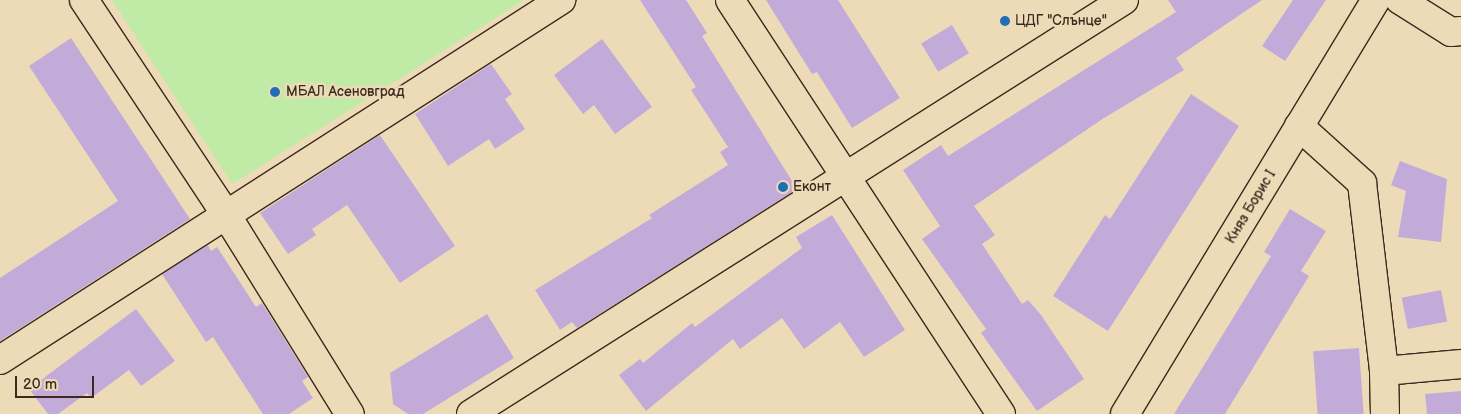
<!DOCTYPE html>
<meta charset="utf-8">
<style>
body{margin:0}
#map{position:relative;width:1461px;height:414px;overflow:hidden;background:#eddbb8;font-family:"Balsamiq Sans",sans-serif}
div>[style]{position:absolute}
.green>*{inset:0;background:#bfeba7}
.building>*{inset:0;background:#c2abd9;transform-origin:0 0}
.roads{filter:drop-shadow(1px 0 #3b2a1e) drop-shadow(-1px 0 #3b2a1e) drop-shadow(0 1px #3b2a1e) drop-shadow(0 -1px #3b2a1e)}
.street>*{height:28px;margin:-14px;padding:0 14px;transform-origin:14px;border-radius:14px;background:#eddbb8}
.dots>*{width:14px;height:14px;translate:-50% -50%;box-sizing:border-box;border:2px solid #eddbb8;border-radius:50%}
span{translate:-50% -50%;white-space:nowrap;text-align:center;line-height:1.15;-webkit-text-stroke:5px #eddbb8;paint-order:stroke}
.poi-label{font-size:14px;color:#3b2a1e}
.left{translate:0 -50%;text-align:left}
.street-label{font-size:14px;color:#3b2a1e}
.scale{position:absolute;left:15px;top:376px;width:79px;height:22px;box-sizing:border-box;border:2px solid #3b2a1e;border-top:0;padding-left:6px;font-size:15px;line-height:18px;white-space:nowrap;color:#3b2a1e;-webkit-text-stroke:4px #eddbb8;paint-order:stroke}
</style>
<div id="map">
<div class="green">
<div style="clip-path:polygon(112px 0,524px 0,232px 184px)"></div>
</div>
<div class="building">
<div style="clip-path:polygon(640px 0,686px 0,707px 33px,702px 36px,797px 189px,577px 328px,572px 322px,560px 330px,535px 290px,652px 218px,649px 215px,728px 165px,720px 152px,728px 147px,691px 90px,696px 87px)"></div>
<div style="clip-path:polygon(766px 0,838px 0,900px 98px,852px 128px,817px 72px,812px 74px)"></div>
<div style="clip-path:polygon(1168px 0,1262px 0,1176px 58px,1184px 70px,1104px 118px,974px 206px,995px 235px,982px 244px,1022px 304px,1028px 300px,1041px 315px,1084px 379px,1037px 411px,981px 333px,986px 329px,922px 239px,940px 226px,903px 170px,941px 145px,948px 156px,1176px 12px)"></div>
<div style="clip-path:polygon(1293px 0,1326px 0,1285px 61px,1262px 46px)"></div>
<div style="left:952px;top:25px;width:33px;height:36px;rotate:59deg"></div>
<div style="clip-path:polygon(71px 38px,190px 219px,0 341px,0 278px,118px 201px,29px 66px)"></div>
<div style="clip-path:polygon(602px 39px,652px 107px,615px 134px,594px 105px,583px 114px,554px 75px)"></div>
<div style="clip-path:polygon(491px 64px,512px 94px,505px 99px,525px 129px,495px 149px,489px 139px,448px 166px,415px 114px)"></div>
<div style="clip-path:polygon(1191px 94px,1239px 126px,1108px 331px,1053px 296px,1105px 215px,1110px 219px)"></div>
<div style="clip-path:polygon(380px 135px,455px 246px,400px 283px,347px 205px,312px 229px,316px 235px,288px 254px,260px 213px)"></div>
<div style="clip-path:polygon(1400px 161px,1447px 179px,1441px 242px,1398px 237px,1406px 191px,1391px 185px)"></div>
<div style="clip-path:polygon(1290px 209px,1326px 231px,1301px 271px,1309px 276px,1225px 414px,1174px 414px,1271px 256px,1264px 252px)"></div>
<div style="clip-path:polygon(832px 215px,905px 330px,864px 357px,840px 322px,804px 349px,782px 318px,740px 349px,733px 339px,646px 411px,619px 375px,640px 359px,643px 363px,692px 323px,695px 327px,802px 248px,796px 237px)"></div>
<div style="clip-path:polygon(208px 245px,211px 251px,217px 247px,256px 307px,262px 303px,308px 377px,302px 381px,313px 398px,289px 414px,263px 414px,213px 337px,206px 342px,162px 274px)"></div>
<div style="left:1441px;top:290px;width:32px;height:40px;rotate:79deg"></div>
<div style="clip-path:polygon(136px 309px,175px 361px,141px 386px,129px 370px,91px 398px,87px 393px,58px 414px,48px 414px,29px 389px)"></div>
<div style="clip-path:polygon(487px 314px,514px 358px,423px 414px,408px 414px,393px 404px,390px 373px)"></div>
<div style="left:1359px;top:348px;width:66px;height:46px;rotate:86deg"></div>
<div style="clip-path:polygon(1461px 391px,1461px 414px,1427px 414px,1425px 394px)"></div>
</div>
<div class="roads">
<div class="street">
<div style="left:84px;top:0;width:259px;rotate:56.5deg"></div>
<div style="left:227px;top:216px;width:233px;rotate:58.2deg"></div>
<div style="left:730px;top:0;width:495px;rotate:56.8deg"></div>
<div style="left:1400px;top:0;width:60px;rotate:32.1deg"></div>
<div style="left:1451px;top:32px;width:10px;rotate:-6deg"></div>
<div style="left:1299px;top:126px;width:85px;rotate:42.1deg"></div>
<div style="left:1362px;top:183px;width:189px;rotate:83.3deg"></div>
<div style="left:1384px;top:371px;width:43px;rotate:88.7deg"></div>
<div style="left:0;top:360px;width:667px;rotate:-32.69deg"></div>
<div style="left:1384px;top:371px;width:77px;rotate:-5.2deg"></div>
<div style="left:471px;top:414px;width:773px;rotate:-32.37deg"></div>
<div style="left:1125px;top:414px;width:484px;rotate:-58.8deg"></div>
</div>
</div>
<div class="dots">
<div style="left:1005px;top:21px;background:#1f6fb2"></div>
<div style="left:275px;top:92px;background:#1f6fb2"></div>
<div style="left:783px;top:187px;background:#1f6fb2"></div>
</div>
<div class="poi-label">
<span class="left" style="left:1015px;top:21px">ЦДГ "Слънце"</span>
<span class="left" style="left:286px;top:92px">МБАЛ Асеновград</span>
<span class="left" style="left:793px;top:187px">Еконт</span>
</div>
<div class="street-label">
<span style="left:1251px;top:207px;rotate:-59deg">Княз Борис I</span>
</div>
<div class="scale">20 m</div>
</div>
